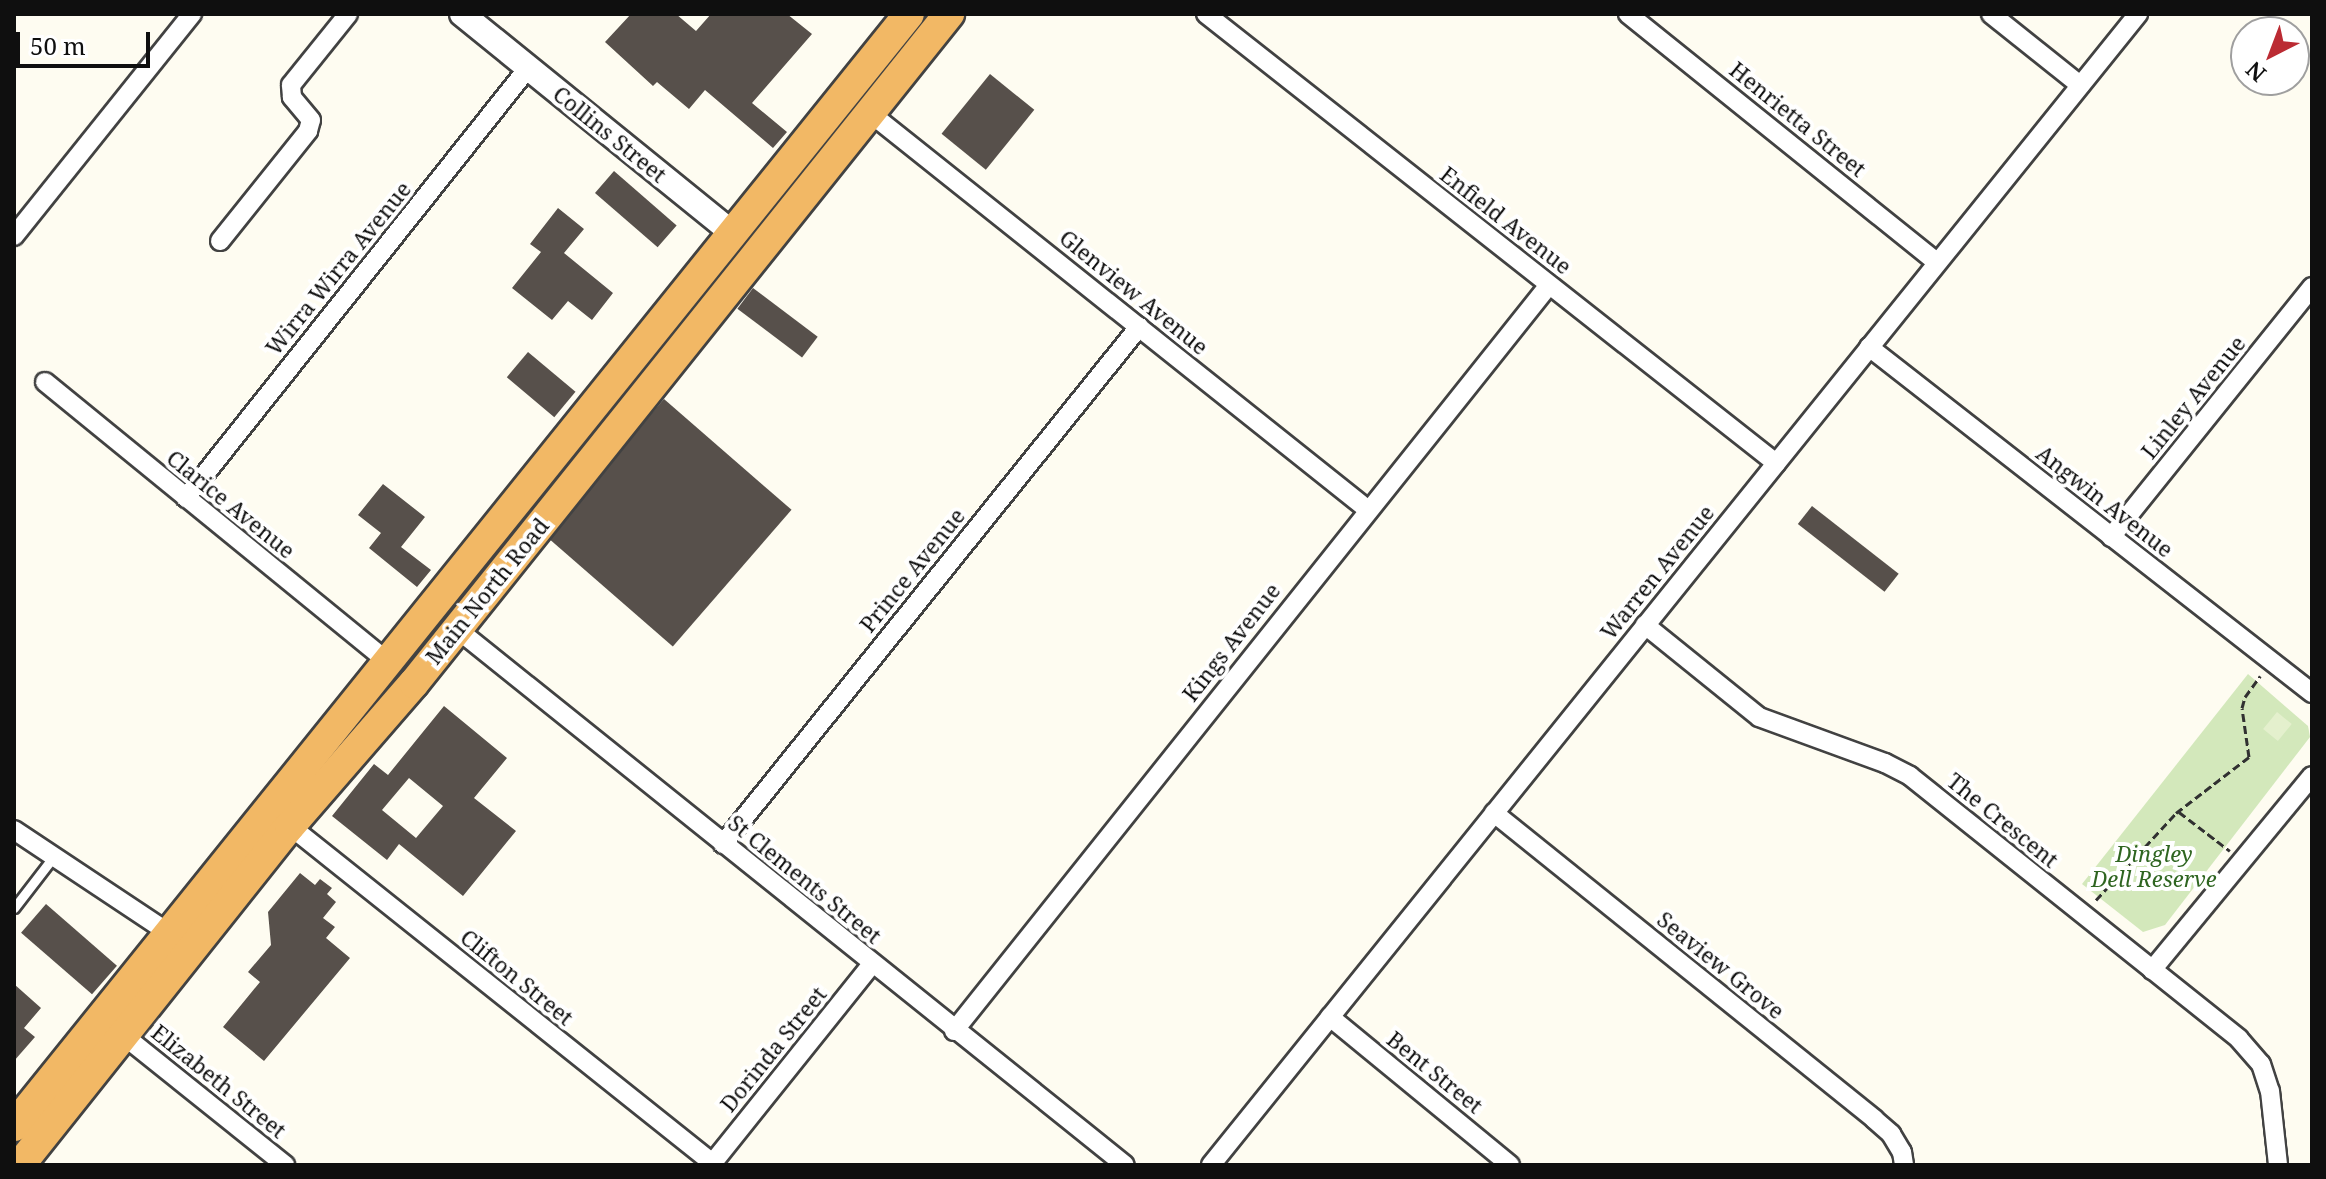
<!DOCTYPE html>
<style>
body{margin:0}
#map{position:relative;width:2326px;height:1179px;overflow:hidden;background:#fefcf1;font-family:"Noto Serif",serif}
div>[style]{position:absolute}
.green>*{inset:0;background:#d3e8bb}
.pitch>*{inset:0;background:#e4f0cd;transform-origin:0 0}
.building>*{inset:0;background:#57504b;transform-origin:0 0}
.path>*{height:3px;margin-top:-1.5px;transform-origin:0;background:repeating-linear-gradient(90deg,#313131 0 8px,transparent 0 12px)}
.roads{filter:drop-shadow(2px 0 #424242) drop-shadow(-2px 0 #424242) drop-shadow(0 2px #424242) drop-shadow(0 -2px #424242)}
.service>*{height:9px;margin:-4.5px;padding:0 4.5px;transform-origin:4.5px;border-radius:4.5px;background:#fff}
.minor>*{height:18px;margin:-9px;padding:0 9px;transform-origin:9px;border-radius:9px;background:#fff}
.tertiary>*{height:24px;margin:-12px;padding:0 12px;transform-origin:12px;border-radius:12px;background:#fff}
.trunk>*{height:30px;margin:-15px;padding:0 15px;transform-origin:15px;border-radius:15px;background:#f2b865}
span{translate:-50% -50%;white-space:nowrap;text-align:center;line-height:1.15;-webkit-text-stroke:8px #fff;paint-order:stroke}
.street-label{font-size:22px;color:#0f0f0f}
.park-label{font-size:22px;color:#2f6521;font-style:italic}
.frame{position:absolute;inset:0;border:16px solid #0f0f0f;pointer-events:none}
.north{position:absolute;left:2230px;top:16px;width:80px;height:80px;box-sizing:border-box;background:#fff;border:2px solid #9f9f9f;border-radius:50%;rotate:222deg;font-size:22px;font-weight:700;line-height:32px;text-align:center;color:#0f0f0f}
.north::after{content:'';display:block;margin:auto;width:28px;height:36px;background:#bb2b33;clip-path:polygon(50% 0,100% 100%,50% 72%,0 100%)}
.scale{position:absolute;left:16px;top:32px;width:134px;height:36px;box-sizing:border-box;border:4px solid #0f0f0f;border-top:0;padding-left:10px;font-size:24px;line-height:28px;white-space:nowrap;color:#0f0f0f;-webkit-text-stroke:6px #fff;paint-order:stroke}
</style>
<div id="map">
<div class="green">
<div style="clip-path:polygon(2248px 674px,2308px 726px,2310px 737px,2165px 925px,2143px 932px,2082px 884px)"></div>
</div>
<div class="pitch">
<div style="left:2277px;top:712px;width:19px;height:22px;rotate:39deg"></div>
</div>
<div class="building">
<div style="clip-path:polygon(631px 14px,676px 14px,696px 31px,711px 14px,787px 14px,812px 34px,752px 103px,787px 132px,773px 148px,705px 90px,689px 109px,657px 82px,653px 86px,605px 42px)"></div>
<div style="left:990px;top:74px;width:57px;height:77px;rotate:39deg"></div>
<div style="left:614px;top:171px;width:83px;height:29px;rotate:41deg"></div>
<div style="clip-path:polygon(558px 208px,584px 229px,564px 253px,613px 293px,592px 320px,568px 301px,552px 320px,512px 288px,541px 252px,530px 244px)"></div>
<div style="left:753px;top:288px;width:81px;height:26px;rotate:37deg"></div>
<div style="left:528px;top:352px;width:62px;height:33px;rotate:40deg"></div>
<div style="left:664px;top:399px;width:169px;height:181px;rotate:41deg"></div>
<div style="clip-path:polygon(383px 484px,425px 517px,401px 547px,431px 570px,417px 587px,369px 548px,381px 533px,358px 515px)"></div>
<div style="left:1812px;top:506px;width:110px;height:23px;rotate:38deg"></div>
<div style="clip-path:polygon(evenodd,444px 706px,507px 758px,474px 798px,516px 831px,463px 896px,399px 844px,387px 860px,332px 816px,374px 764px,388px 775px,444px 706px,409px 778px,443px 806px,416px 838px,382px 810px,409px 778px)"></div>
<div style="clip-path:polygon(300px 873px,315px 885px,320px 879px,332px 888px,327px 894px,336px 902px,323px 918px,335px 927px,326px 938px,350px 958px,264px 1061px,223px 1027px,260px 982px,248px 972px,271px 945px,268px 912px)"></div>
<div style="left:46px;top:904px;width:94px;height:38px;rotate:41deg"></div>
<div style="clip-path:polygon(14px 984px,41px 1008px,24px 1028px,35px 1037px,14px 1061px)"></div>
</div>
<div class="path">
<div style="left:2179px;top:812px;width:64px;rotate:37.4deg"></div>
<div style="left:2096px;top:900px;width:118px;rotate:-47.4deg"></div>
<div style="left:2176px;top:813px;width:92px;rotate:-37.5deg"></div>
<div style="left:2249px;top:757px;width:49px;rotate:-98.1deg"></div>
<div style="left:2242px;top:708px;width:11px;rotate:-75deg"></div>
<div style="left:2245px;top:697px;width:26px;rotate:-54deg"></div>
</div>
<div class="roads">
<div class="service">
<div style="left:14px;top:908px;width:66px;rotate:-52.4deg"></div>
</div>
<div class="minor">
<div style="left:1206px;top:14px;width:726px;rotate:38.23deg"></div>
<div style="left:1628px;top:14px;width:396px;rotate:38.8deg"></div>
<div style="left:1991px;top:14px;width:114px;rotate:38.6deg"></div>
<div style="left:870px;top:113px;width:635px;rotate:38.55deg"></div>
<div style="left:14px;top:236px;width:285px;rotate:-51.3deg"></div>
<div style="left:220px;top:241px;width:141px;rotate:-51.3deg"></div>
<div style="left:308px;top:131px;width:11px;rotate:-75deg"></div>
<div style="left:311px;top:120px;width:30px;rotate:-130deg"></div>
<div style="left:292px;top:97px;width:12px;rotate:-95deg"></div>
<div style="left:291px;top:85px;width:91px;rotate:-51.2deg"></div>
<div style="left:1869px;top:347px;width:562px;rotate:37.99deg"></div>
<div style="left:45px;top:382px;width:441px;rotate:39.2deg"></div>
<div style="left:186px;top:498px;width:549px;rotate:-51.5deg"></div>
<div style="left:2111px;top:537px;width:321px;rotate:-51.2deg"></div>
<div style="left:1645px;top:625px;width:146px;rotate:38.9deg"></div>
<div style="left:1759px;top:717px;width:134px;rotate:20.1deg"></div>
<div style="left:1885px;top:763px;width:28px;rotate:27deg"></div>
<div style="left:1910px;top:776px;width:421px;rotate:38.6deg"></div>
<div style="left:2239px;top:1039px;width:33px;rotate:49deg"></div>
<div style="left:2261px;top:1064px;width:28px;rotate:72deg"></div>
<div style="left:2270px;top:1091px;width:74px;rotate:83.8deg"></div>
<div style="left:457px;top:629px;width:856px;rotate:38.74deg"></div>
<div style="left:1494px;top:813px;width:488px;rotate:38.8deg"></div>
<div style="left:1874px;top:1119px;width:23px;rotate:41deg"></div>
<div style="left:1891px;top:1134px;width:21px;rotate:59deg"></div>
<div style="left:1902px;top:1152px;width:13px;rotate:81deg"></div>
<div style="left:290px;top:826px;width:544px;rotate:38.58deg"></div>
<div style="left:14px;top:830px;width:186px;rotate:33.6deg"></div>
<div style="left:723px;top:844px;width:664px;rotate:-51.18deg"></div>
<div style="left:2152px;top:970px;width:251px;rotate:-50.5deg"></div>
<div style="left:1330px;top:1017px;width:233px;rotate:39.4deg"></div>
<div style="left:954px;top:1031px;width:954px;rotate:-51.42deg"></div>
<div style="left:123px;top:1035px;width:208px;rotate:38.7deg"></div>
<div style="left:711px;top:1165px;width:258px;rotate:-51.3deg"></div>
<div style="left:1211px;top:1165px;width:1478px;rotate:-51.15deg"></div>
</div>
<div class="tertiary">
<div style="left:462px;top:14px;width:346px;rotate:39deg"></div>
</div>
<div class="trunk">
<div style="left:14px;top:1126px;width:1427px;rotate:-51.17deg"></div>
<div style="left:20px;top:1165px;width:433px;rotate:-51.5deg"></div>
<div style="left:290px;top:826px;width:189px;rotate:-49.1deg"></div>
<div style="left:414px;top:683px;width:857px;rotate:-51.35deg"></div>
</div>
</div>
<div class="street-label">
<span style="left:1798px;top:119px;rotate:39deg">Henrietta Street</span>
<span style="left:610px;top:134px;rotate:39deg">Collins Street</span>
<span style="left:1506px;top:220px;rotate:38deg">Enfield Avenue</span>
<span style="left:338px;top:268px;rotate:-51deg">Wirra Wirra Avenue</span>
<span style="left:1134px;top:292px;rotate:39deg">Glenview Avenue</span>
<span style="left:2193px;top:397px;rotate:-51deg">Linley Avenue</span>
<span style="left:2105px;top:501px;rotate:38deg">Angwin Avenue</span>
<span style="left:231px;top:504px;rotate:39deg">Clarice Avenue</span>
<span style="left:912px;top:570px;rotate:-51deg">Prince Avenue</span>
<span style="left:1657px;top:572px;rotate:-51deg">Warren Avenue</span>
<span style="left:487px;top:591px;rotate:-51deg">Main North Road</span>
<span style="left:1231px;top:642px;rotate:-52deg">Kings Avenue</span>
<span style="left:2003px;top:820px;rotate:39deg">The Crescent</span>
<span style="left:805px;top:879px;rotate:39deg">St Clements Street</span>
<span style="left:1721px;top:965px;rotate:39deg">Seaview Grove</span>
<span style="left:517px;top:977px;rotate:39deg">Clifton Street</span>
<span style="left:773px;top:1049px;rotate:-51deg">Dorinda Street</span>
<span style="left:1435px;top:1072px;rotate:39deg">Bent Street</span>
<span style="left:219px;top:1081px;rotate:39deg">Elizabeth Street</span>
</div>
<div class="park-label">
<span style="left:2154px;top:866px">Dingley<br>Dell Reserve</span>
</div>
<div class="frame"></div>
<div class="north">N</div>
<div class="scale">50 m</div>
</div>
